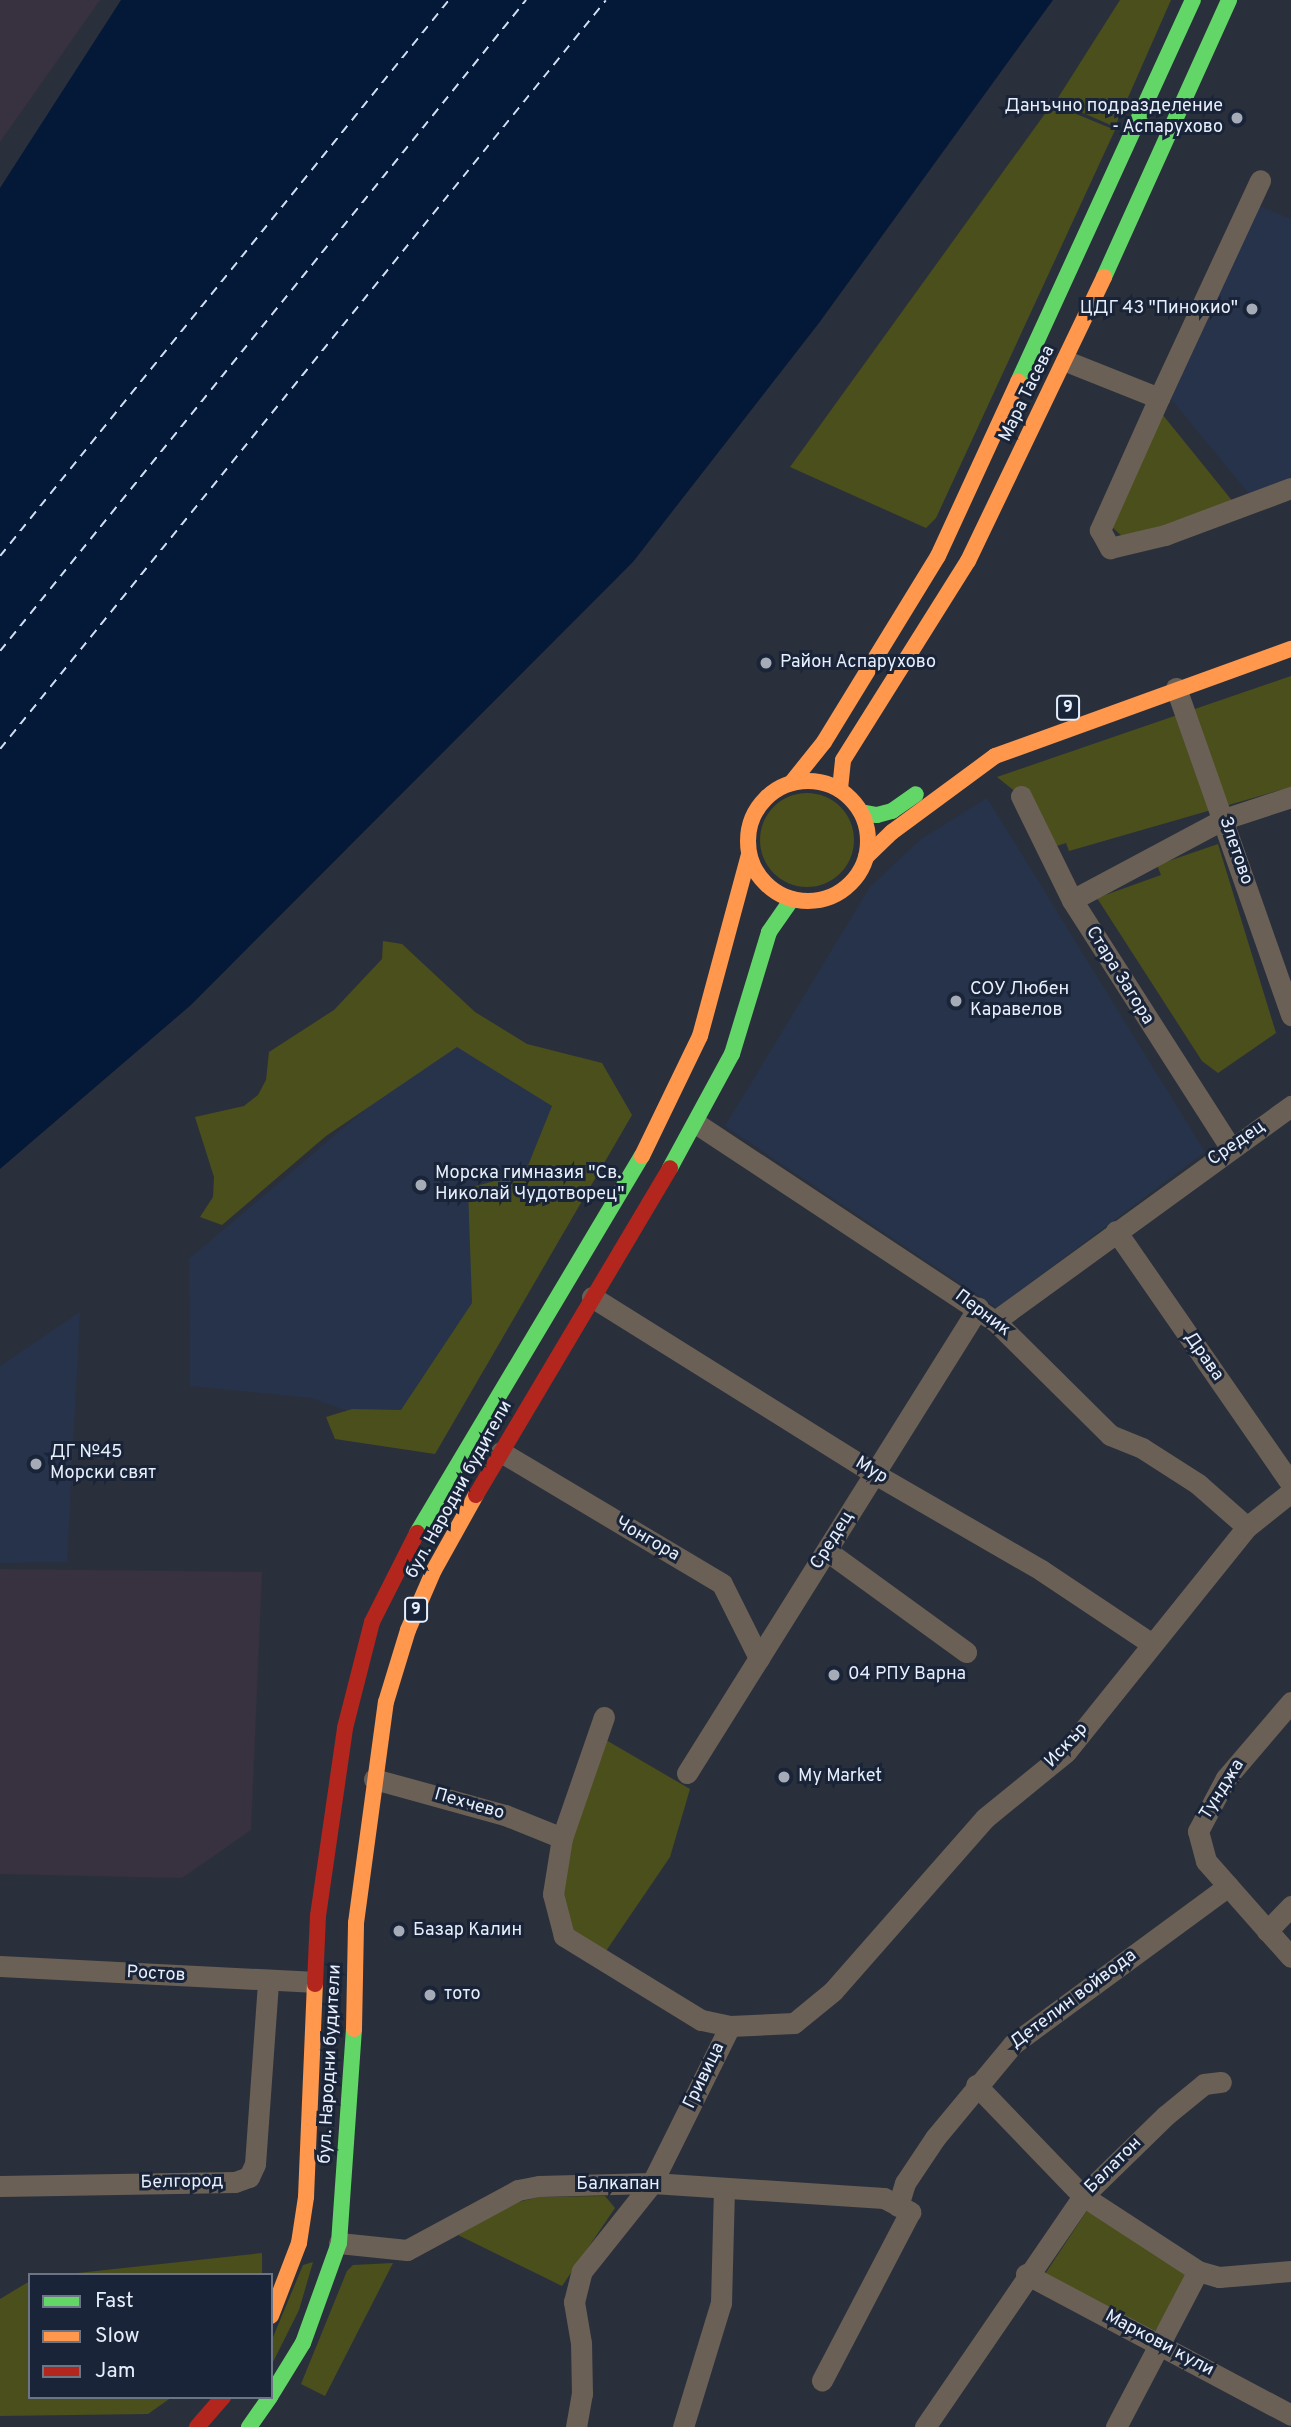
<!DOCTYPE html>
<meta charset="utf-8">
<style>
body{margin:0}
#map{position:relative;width:1291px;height:2427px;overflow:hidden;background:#2a303b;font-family:Overpass,sans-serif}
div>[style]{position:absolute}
.industrial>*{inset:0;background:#383140}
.built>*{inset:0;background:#26334b}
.green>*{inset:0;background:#4b4f1c}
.round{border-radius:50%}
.water>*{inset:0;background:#041938}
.ferry>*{height:2px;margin-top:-1px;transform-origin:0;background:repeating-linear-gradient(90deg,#d1dff2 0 9px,transparent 0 16px)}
.street>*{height:21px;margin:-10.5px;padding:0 10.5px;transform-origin:10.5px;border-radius:10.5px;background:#6b6056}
.fast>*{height:16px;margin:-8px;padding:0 8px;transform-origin:8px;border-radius:8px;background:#63d668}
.slow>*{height:16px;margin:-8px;padding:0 8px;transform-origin:8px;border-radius:8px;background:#ff974d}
.slow>.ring{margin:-8px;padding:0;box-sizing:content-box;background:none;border:16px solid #ff974d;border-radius:50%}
.jam>*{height:16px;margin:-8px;padding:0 8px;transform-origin:8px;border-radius:8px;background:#b3261e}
.dots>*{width:19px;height:19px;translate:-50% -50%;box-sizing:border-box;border:4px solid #192438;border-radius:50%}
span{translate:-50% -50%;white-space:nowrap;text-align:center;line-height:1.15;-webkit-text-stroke:6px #192438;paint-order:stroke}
.shield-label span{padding:2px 5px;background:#192438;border:2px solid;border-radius:5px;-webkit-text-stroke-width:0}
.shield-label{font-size:16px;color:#e7effc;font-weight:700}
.poi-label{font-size:18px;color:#e7effc}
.right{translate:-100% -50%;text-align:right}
.left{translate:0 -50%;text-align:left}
.street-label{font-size:18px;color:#e7effc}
.legend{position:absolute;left:28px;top:2273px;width:245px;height:126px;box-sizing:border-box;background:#192438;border:2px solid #6b7586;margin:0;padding:9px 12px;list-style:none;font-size:21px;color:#e7effc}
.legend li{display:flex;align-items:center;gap:14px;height:35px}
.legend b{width:35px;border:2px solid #6b7586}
</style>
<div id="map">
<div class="industrial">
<div style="clip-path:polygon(0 0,100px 0,0 142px)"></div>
<div style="clip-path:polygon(0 1569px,262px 1572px,251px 1830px,182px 1878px,0 1874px)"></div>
</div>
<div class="built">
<div style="clip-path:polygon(1260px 206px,1291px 219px,1291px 478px,1250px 495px,1171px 399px)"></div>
<div style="clip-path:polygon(987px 798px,1205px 1152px,997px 1308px,725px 1126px,870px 887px,921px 839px)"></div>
<div style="clip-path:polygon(472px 1019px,612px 1112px,410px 1433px,311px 1398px,190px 1386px,189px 1259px)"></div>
<div style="clip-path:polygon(80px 1312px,67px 1562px,0 1563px,0 1366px)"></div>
</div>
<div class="green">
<div style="clip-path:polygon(1120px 0,1171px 0,1115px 127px,1056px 101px)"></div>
<div style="clip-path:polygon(1052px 104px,1115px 130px,936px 518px,926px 528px,790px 467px)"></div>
<div style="clip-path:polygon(1162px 414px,1234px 503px,1124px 538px,1111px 526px)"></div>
<div style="clip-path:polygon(1291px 676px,1291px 787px,1069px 851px,1066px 843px,1047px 849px,1021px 796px,997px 777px)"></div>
<div class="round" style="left:760px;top:793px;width:94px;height:94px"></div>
<div style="clip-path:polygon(1218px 844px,1276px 1033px,1218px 1073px,1202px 1061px,1097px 898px,1161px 875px,1157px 865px)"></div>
<div style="clip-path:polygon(383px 941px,402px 944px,475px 1012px,527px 1044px,602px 1063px,632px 1115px,435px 1454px,335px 1439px,326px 1417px,352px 1409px,401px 1410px,472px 1303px,468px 1188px,525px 1173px,552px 1106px,457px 1047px,326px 1136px,222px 1225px,200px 1217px,213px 1197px,214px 1177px,195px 1117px,244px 1106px,258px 1095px,266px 1080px,269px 1052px,334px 1010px,382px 959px)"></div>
<div style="clip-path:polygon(606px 1740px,690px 1789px,670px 1857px,606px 1951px,569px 1929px,561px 1895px,562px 1870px)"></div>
<div style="clip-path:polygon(605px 2196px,615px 2208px,562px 2286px,458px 2235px,514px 2203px,539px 2197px)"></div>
<div style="clip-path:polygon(1090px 2206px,1190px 2274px,1152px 2336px,1043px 2277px)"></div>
<div style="clip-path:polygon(262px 2253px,262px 2275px,59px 2275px)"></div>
<div style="clip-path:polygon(313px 2262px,299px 2310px,271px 2366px,271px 2342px,303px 2265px)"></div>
<div style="clip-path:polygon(393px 2263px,325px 2396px,301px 2384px,347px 2271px,353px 2265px)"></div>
<div style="clip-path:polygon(30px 2281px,30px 2397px,172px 2397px,148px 2414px,0 2416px,0 2299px)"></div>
</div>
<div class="water">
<div style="clip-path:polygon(121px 0,1053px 0,819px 323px,633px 562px,191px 1005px,0 1169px,0 188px)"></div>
</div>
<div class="ferry">
<div style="left:0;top:556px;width:715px;rotate:-51.08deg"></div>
<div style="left:0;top:651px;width:837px;rotate:-51.06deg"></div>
<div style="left:0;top:749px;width:963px;rotate:-51.02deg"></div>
</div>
<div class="street">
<div style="left:1066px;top:361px;width:100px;rotate:21.7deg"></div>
<div style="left:1159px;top:398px;width:145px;rotate:114.1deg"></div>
<div style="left:1100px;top:530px;width:21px;rotate:61deg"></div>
<div style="left:1110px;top:548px;width:57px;rotate:-13.3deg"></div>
<div style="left:1165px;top:535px;width:134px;rotate:-20.5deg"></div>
<div style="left:1159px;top:398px;width:240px;rotate:-65.1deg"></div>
<div style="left:1176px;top:688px;width:347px;rotate:70.6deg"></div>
<div style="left:1021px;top:796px;width:116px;rotate:63.9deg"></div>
<div style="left:1072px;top:900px;width:295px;rotate:57.4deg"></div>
<div style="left:1072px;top:900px;width:172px;rotate:-28.1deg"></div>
<div style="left:1224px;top:819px;width:71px;rotate:-18.2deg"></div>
<div style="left:697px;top:1124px;width:357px;rotate:33.5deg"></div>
<div style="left:995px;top:1321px;width:162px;rotate:44.7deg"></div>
<div style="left:1110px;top:1435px;width:35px;rotate:22deg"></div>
<div style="left:1142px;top:1448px;width:67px;rotate:32.7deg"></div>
<div style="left:1198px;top:1484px;width:65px;rotate:41.3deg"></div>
<div style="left:1116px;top:1231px;width:308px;rotate:55.3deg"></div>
<div style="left:592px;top:1297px;width:334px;rotate:32deg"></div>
<div style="left:875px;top:1474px;width:192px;rotate:30deg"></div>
<div style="left:1041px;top:1570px;width:133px;rotate:33.7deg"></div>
<div style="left:995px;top:1321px;width:366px;rotate:-36deg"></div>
<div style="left:501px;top:1452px;width:257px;rotate:30.8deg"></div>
<div style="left:722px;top:1584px;width:83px;rotate:63.4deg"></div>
<div style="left:827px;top:1551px;width:172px;rotate:36deg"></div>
<div style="left:1291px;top:1702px;width:100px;rotate:130.5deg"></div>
<div style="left:1226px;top:1778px;width:60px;rotate:117.8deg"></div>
<div style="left:1198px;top:1831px;width:31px;rotate:75deg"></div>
<div style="left:1206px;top:1861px;width:128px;rotate:48.5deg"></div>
<div style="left:687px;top:1773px;width:549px;rotate:-57.96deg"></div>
<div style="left:374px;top:1779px;width:136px;rotate:15.4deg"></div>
<div style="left:505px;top:1815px;width:61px;rotate:22deg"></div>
<div style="left:1267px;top:1931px;width:35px;rotate:-46deg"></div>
<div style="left:0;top:1966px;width:312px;rotate:2.9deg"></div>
<div style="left:730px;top:2026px;width:64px;rotate:-2.7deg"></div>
<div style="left:794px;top:2023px;width:50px;rotate:-39.4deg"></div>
<div style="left:833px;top:1991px;width:230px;rotate:-48.7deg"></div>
<div style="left:985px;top:1818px;width:104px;rotate:-39.2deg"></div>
<div style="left:1066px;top:1752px;width:289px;rotate:-51.2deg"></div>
<div style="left:1247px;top:1527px;width:56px;rotate:-38.5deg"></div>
<div style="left:976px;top:2085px;width:154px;rotate:46.1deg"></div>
<div style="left:1083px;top:2196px;width:137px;rotate:33.1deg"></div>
<div style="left:1198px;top:2271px;width:22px;rotate:16deg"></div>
<div style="left:1219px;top:2277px;width:72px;rotate:-4.8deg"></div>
<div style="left:0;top:2186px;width:235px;rotate:-1deg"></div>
<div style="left:235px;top:2182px;width:15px;rotate:-20deg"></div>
<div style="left:249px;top:2177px;width:14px;rotate:-65deg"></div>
<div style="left:255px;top:2164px;width:182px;rotate:-85.9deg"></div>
<div style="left:898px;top:2206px;width:24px;rotate:-73deg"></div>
<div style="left:905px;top:2183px;width:54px;rotate:-56.3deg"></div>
<div style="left:935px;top:2138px;width:122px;rotate:-50.3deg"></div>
<div style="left:1013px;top:2044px;width:267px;rotate:-36.3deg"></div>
<div style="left:339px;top:2243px;width:68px;rotate:5.9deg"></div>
<div style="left:407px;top:2250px;width:126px;rotate:-28.4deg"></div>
<div style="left:518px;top:2190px;width:21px;rotate:-11deg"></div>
<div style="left:539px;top:2186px;width:113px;rotate:-1.5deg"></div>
<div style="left:652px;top:2183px;width:232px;rotate:3.7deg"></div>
<div style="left:884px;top:2198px;width:30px;rotate:28deg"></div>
<div style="left:910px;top:2212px;width:190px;rotate:117.6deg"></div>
<div style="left:1026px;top:2274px;width:300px;rotate:28deg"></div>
<div style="left:576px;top:2427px;width:34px;rotate:-80deg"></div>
<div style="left:582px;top:2394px;width:51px;rotate:-91.1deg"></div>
<div style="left:581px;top:2343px;width:42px;rotate:-99.7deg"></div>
<div style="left:574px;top:2302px;width:32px;rotate:-76deg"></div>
<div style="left:582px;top:2271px;width:112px;rotate:-51.5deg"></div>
<div style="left:652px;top:2183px;width:175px;rotate:-63.6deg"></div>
<div style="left:730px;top:2026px;width:30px;rotate:-168deg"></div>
<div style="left:701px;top:2020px;width:161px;rotate:-148.5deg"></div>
<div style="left:564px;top:1936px;width:43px;rotate:-104.7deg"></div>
<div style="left:553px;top:1894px;width:57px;rotate:-80.9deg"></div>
<div style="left:562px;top:1838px;width:128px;rotate:-70.9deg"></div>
<div style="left:683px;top:2427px;width:130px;rotate:-73deg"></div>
<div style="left:721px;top:2303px;width:115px;rotate:-88.5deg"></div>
<div style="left:925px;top:2427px;width:280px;rotate:-55.6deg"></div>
<div style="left:1083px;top:2196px;width:115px;rotate:-44.3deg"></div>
<div style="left:1165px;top:2116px;width:50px;rotate:-39.4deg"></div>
<div style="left:1204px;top:2084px;width:17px;rotate:-7deg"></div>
<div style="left:1116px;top:2427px;width:176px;rotate:-62.3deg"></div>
</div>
<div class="fast">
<div style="left:1104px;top:277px;width:304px;rotate:-65.7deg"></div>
<div style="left:1018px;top:382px;width:420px;rotate:-65.4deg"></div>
<div style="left:861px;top:812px;width:16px;rotate:11deg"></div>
<div style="left:877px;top:815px;width:16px;rotate:-15deg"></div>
<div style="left:892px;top:811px;width:29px;rotate:-35deg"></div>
<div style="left:670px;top:1168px;width:130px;rotate:-61.5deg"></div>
<div style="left:732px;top:1054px;width:127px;rotate:-73.1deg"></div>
<div style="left:769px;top:932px;width:40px;rotate:-55.1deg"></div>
<div style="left:417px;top:1533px;width:439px;rotate:-59.2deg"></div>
<div style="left:271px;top:2395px;width:61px;rotate:-58.4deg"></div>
<div style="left:303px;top:2343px;width:106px;rotate:-70.2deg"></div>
<div style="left:339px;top:2243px;width:215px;rotate:-86deg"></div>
<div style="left:249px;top:2427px;width:37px;rotate:-55deg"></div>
</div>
<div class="slow">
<div class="ring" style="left:748px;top:781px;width:104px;height:104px"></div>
<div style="left:792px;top:782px;width:51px;rotate:-51.3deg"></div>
<div style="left:824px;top:742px;width:218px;rotate:-58.5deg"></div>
<div style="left:938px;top:556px;width:192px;rotate:-65.3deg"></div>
<div style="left:840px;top:789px;width:29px;rotate:-84deg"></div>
<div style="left:843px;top:760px;width:235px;rotate:-57.9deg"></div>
<div style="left:968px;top:561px;width:315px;rotate:-64.4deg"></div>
<div style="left:866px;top:857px;width:36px;rotate:-44deg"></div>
<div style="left:892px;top:832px;width:128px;rotate:-36.4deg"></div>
<div style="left:995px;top:756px;width:315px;rotate:-19.9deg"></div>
<div style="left:642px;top:1156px;width:133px;rotate:-64.2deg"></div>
<div style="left:700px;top:1036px;width:188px;rotate:-74.9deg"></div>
<div style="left:354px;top:2029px;width:106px;rotate:-88.9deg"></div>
<div style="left:356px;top:1923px;width:223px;rotate:-82.3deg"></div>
<div style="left:386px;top:1702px;width:75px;rotate:-73deg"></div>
<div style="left:408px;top:1630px;width:65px;rotate:-66.6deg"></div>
<div style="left:434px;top:1570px;width:86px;rotate:-60.8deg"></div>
<div style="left:271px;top:2316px;width:78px;rotate:-69deg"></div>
<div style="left:299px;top:2243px;width:47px;rotate:-81.3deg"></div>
<div style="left:306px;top:2197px;width:213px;rotate:-87.6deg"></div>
</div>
<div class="jam">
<div style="left:476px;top:1495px;width:380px;rotate:-59.3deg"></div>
<div style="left:315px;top:1984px;width:68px;rotate:-87.5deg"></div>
<div style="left:318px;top:1916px;width:190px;rotate:-81.8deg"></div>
<div style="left:345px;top:1728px;width:109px;rotate:-75.7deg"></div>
<div style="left:372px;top:1622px;width:100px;rotate:-63.2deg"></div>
<div style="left:197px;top:2427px;width:40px;rotate:-49deg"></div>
</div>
<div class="dots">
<div style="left:1237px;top:118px;background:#a5acb8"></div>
<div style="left:1252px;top:309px;background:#a5acb8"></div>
<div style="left:766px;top:663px;background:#a5acb8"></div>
<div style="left:956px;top:1001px;background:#a5acb8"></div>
<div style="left:421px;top:1185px;background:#a5acb8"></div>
<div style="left:36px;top:1464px;background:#a5acb8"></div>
<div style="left:834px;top:1675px;background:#a5acb8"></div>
<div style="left:784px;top:1777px;background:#a5acb8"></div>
<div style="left:399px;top:1931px;background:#a5acb8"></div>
<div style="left:430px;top:1995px;background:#a5acb8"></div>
</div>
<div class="shield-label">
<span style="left:1068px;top:708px">9</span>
<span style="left:416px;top:1610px">9</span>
</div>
<div class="poi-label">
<span class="right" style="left:1223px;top:118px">Данъчно подразделение<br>- Аспарухово</span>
<span class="right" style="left:1238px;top:309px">ЦДГ 43 "Пинокио"</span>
<span class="left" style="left:780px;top:663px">Район Аспарухово</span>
<span class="left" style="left:970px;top:1001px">СОУ Любен<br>Каравелов</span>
<span class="left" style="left:435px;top:1185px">Морска гимназия "Св.<br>Николай Чудотворец"</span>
<span class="left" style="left:50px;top:1464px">ДГ №45<br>Морски свят</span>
<span class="left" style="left:848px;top:1675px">04 РПУ Варна</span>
<span class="left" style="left:798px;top:1777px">My Market</span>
<span class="left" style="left:413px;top:1931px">Базар Калин</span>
<span class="left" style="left:444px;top:1995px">тото</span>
</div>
<div class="street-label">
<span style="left:1028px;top:394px;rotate:-64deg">Мара Тасева</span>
<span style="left:1235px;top:851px;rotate:71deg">Злетово</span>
<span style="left:1119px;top:976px;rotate:58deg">Стара Загора</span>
<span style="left:1237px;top:1144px;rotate:-35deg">Средец</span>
<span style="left:982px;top:1314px;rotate:37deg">Перник</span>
<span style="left:1203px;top:1357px;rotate:55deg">Драва</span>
<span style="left:871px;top:1471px;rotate:31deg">Мур</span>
<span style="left:460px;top:1490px;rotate:-61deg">бул. Народни будители</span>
<span style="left:647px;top:1540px;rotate:30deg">Чонгора</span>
<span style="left:833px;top:1541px;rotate:-58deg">Средец</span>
<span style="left:1067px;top:1746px;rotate:-47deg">Искър</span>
<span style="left:1223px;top:1790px;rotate:-58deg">Тунджа</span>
<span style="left:469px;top:1805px;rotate:16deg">Пехчево</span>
<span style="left:156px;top:1975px;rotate:3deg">Ростов</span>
<span style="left:1074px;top:2000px;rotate:-37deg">Детелин войвода</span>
<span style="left:331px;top:2064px;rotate:-87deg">бул. Народни будители</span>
<span style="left:705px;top:2076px;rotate:-64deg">Гривица</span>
<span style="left:1114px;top:2166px;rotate:-45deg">Балатон</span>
<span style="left:182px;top:2183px;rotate:-1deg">Белгород</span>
<span style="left:618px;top:2185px">Балкапан</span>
<span style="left:1159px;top:2344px;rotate:28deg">Маркови кули</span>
</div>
<ul class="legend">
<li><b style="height:9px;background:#63d668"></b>Fast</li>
<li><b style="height:9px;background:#ff974d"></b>Slow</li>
<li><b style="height:9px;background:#b3261e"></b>Jam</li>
</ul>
</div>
